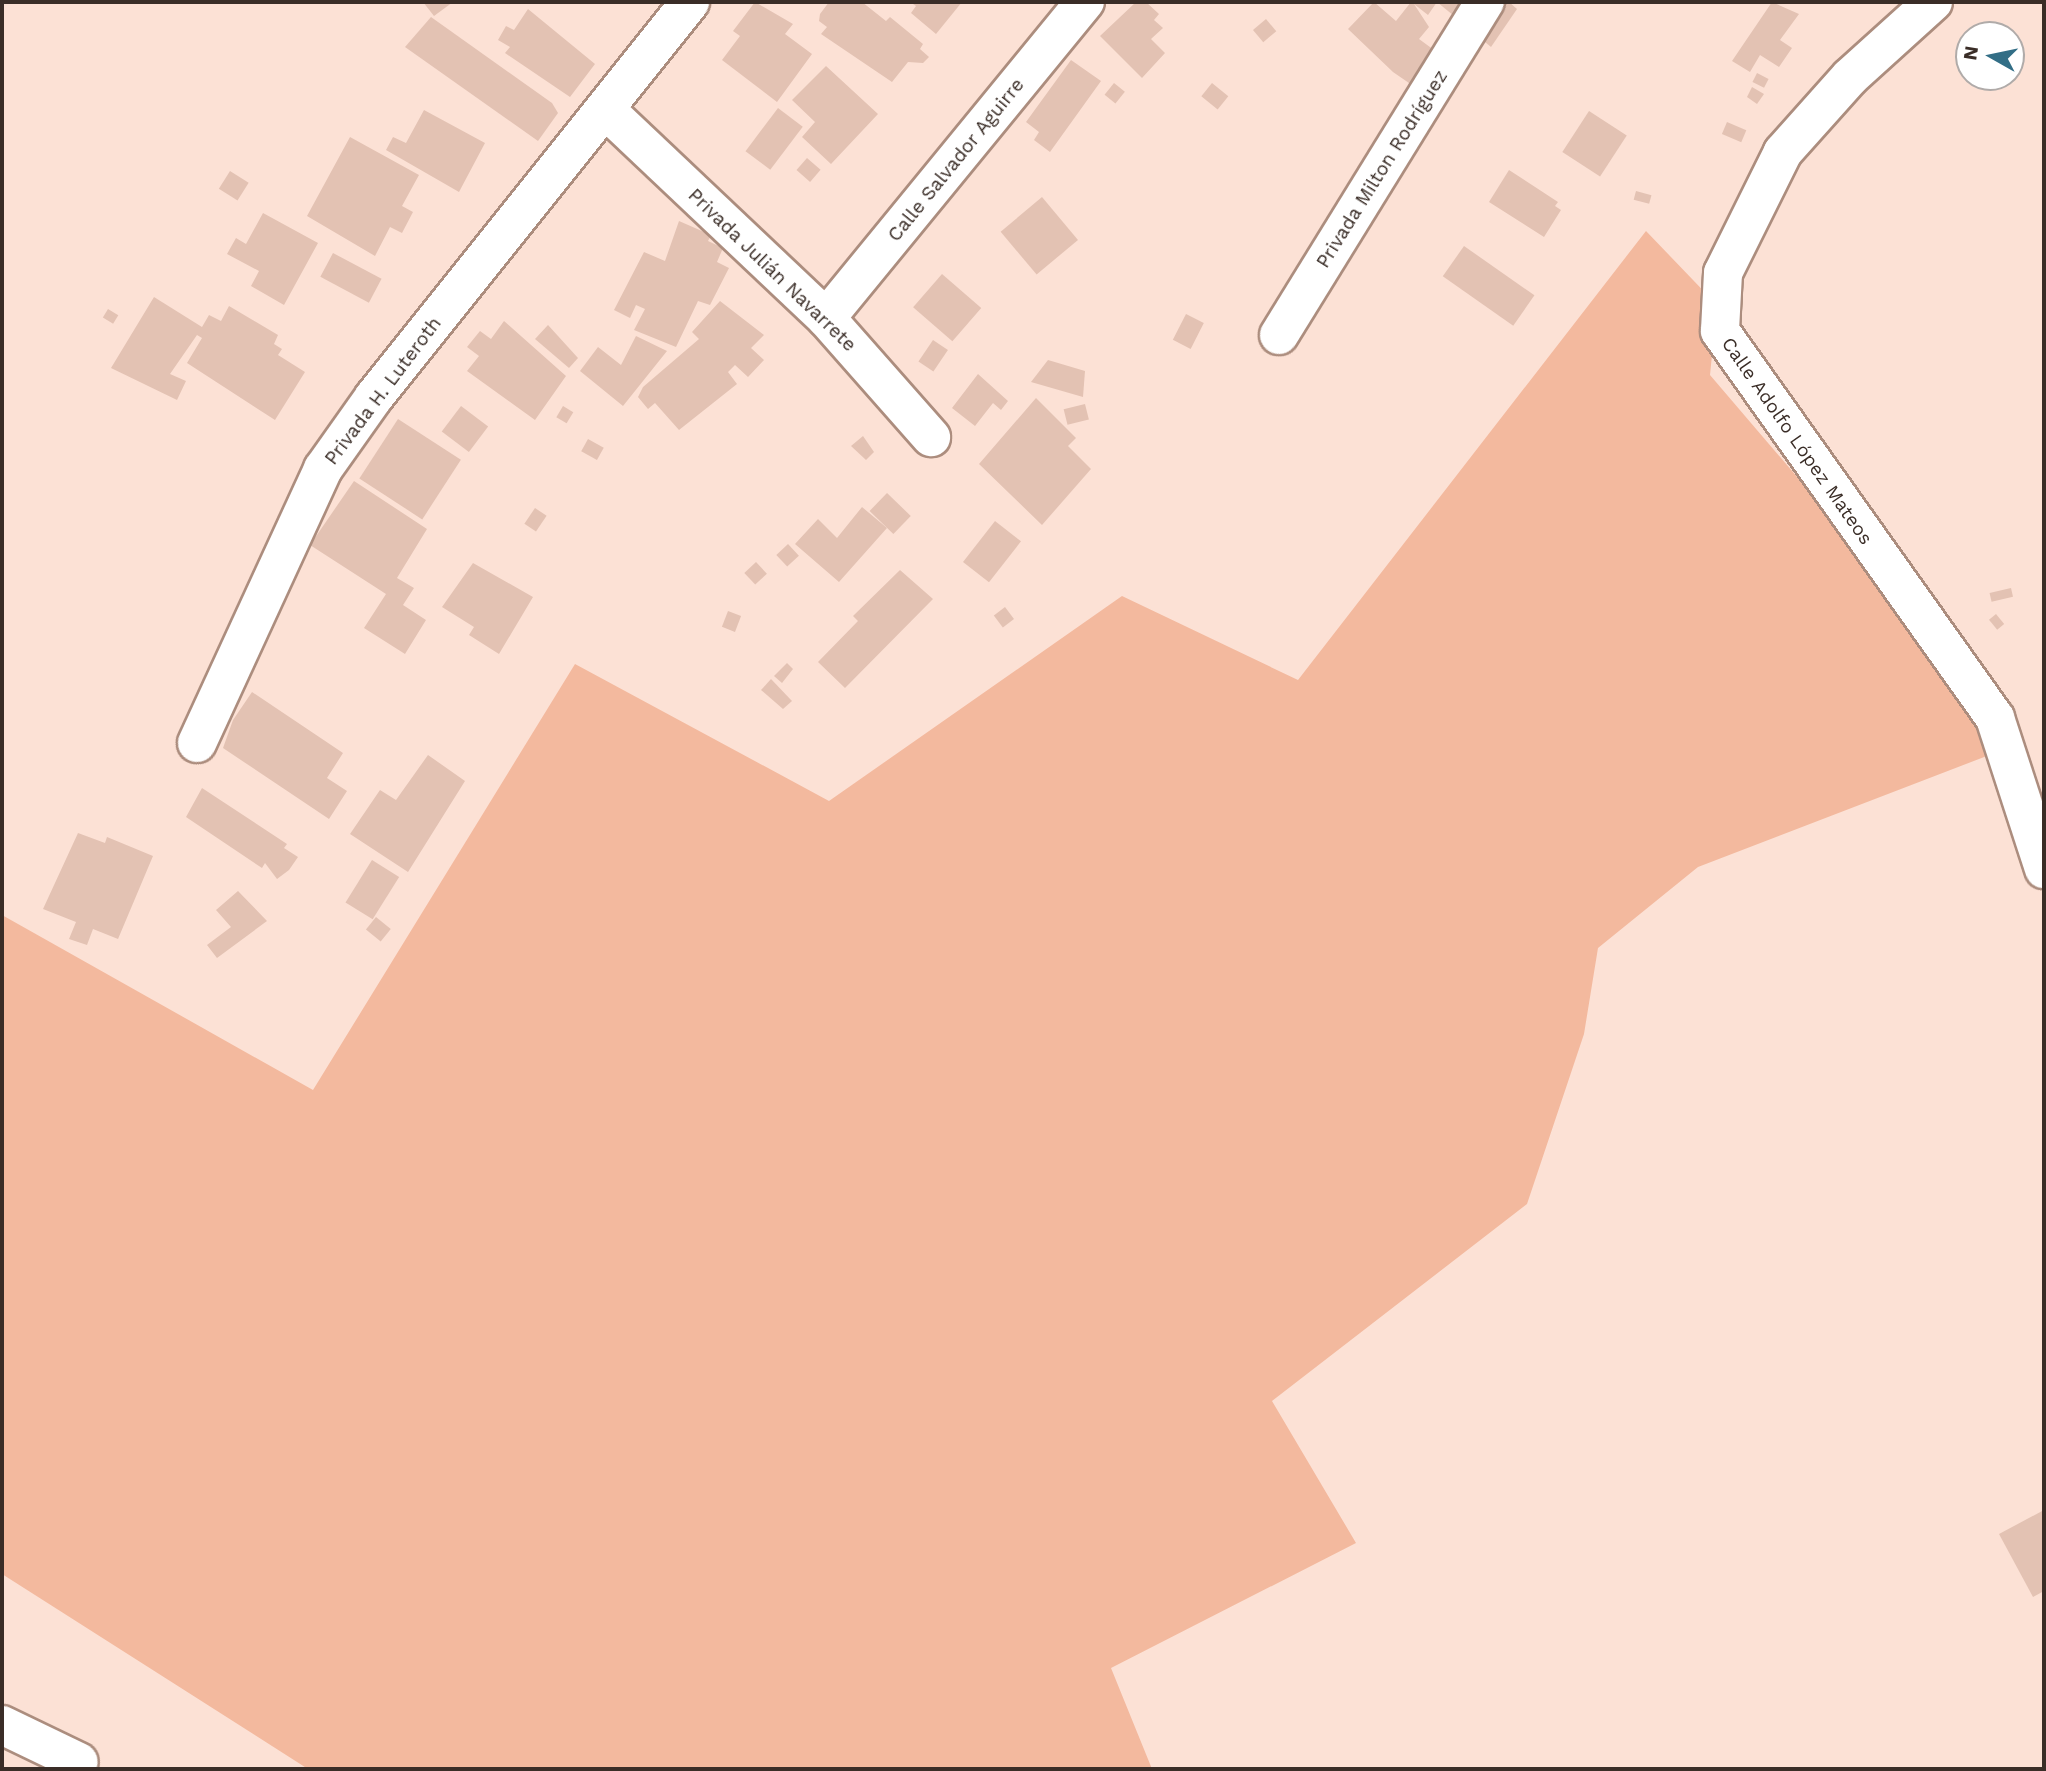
<!DOCTYPE html>
<meta charset="utf-8">
<style>
body{margin:0}
#map{position:relative;width:2046px;height:1771px;overflow:hidden;background:#fce1d5;font-family:"Work Sans",sans-serif}
div>[style]{position:absolute}
.green>*{inset:0;background:#f3b99e}
.building>*{inset:0;background:#e3c2b3;transform-origin:0 0}
.roads{filter:drop-shadow(2px 0 #ac8d7e) drop-shadow(-2px 0 #ac8d7e) drop-shadow(0 2px #ac8d7e) drop-shadow(0 -2px #ac8d7e)}
.minor>*{height:38px;margin:-19px;padding:0 19px;transform-origin:19px;border-radius:19px;background:#fff}
span{translate:-50% -50%;white-space:nowrap;text-align:center;line-height:1.15;-webkit-text-stroke:5px #fff;paint-order:stroke}
.street-label{font-size:19px;color:#3a2d27}
.frame{position:absolute;inset:0;border:4px solid #3a2d27;pointer-events:none}
.north{position:absolute;left:1955px;top:21px;width:70px;height:70px;box-sizing:border-box;background:#fff;border:2px solid #b0aba9;border-radius:50%;rotate:279deg;font-size:19px;font-weight:700;line-height:28px;text-align:center;color:#3a2d27}
.north::after{content:'';display:block;margin:auto;width:24px;height:32px;background:#326e86;clip-path:polygon(50% 0,100% 100%,50% 72%,0 100%)}
</style>
<div id="map">
<div class="green">
<div style="clip-path:polygon(1646px 231px,1717px 305px,1710px 375px,1945px 650px,2005px 749px,1698px 867px,1598px 948px,1584px 1034px,1527px 1204px,1272px 1401px,1356px 1543px,1111px 1668px,1152px 1769px,308px 1769px,2px 1574px,2px 915px,313px 1090px,575px 664px,829px 801px,1122px 596px,1298px 680px)"></div>
</div>
<div class="building">
<div style="clip-path:polygon(423px 2px,453px 2px,434px 16px)"></div>
<div style="clip-path:polygon(755px 2px,793px 24px,785px 34px,812px 54px,777px 102px,722px 60px,740px 36px,733px 31px)"></div>
<div style="clip-path:polygon(829px 2px,862px 2px,886px 21px,890px 17px,923px 44px,920px 49px,929px 57px,923px 63px,908px 62px,892px 82px,821px 34px,827px 27px,819px 21px,820px 14px)"></div>
<div style="clip-path:polygon(910px 2px,962px 2px,936px 34px,911px 13px,916px 6px)"></div>
<div style="clip-path:polygon(1136px 2px,1146px 2px,1159px 14px,1154px 20px,1163px 28px,1151px 39px,1165px 53px,1142px 78px,1100px 36px)"></div>
<div style="clip-path:polygon(1374px 2px,1396px 21px,1411px 2px,1437px 2px,1428px 15px,1414px 4px,1429px 27px,1419px 39px,1434px 50px,1438px 103px,1393px 72px,1348px 29px)"></div>
<div style="clip-path:polygon(1437px 2px,1473px 2px,1459px 20px)"></div>
<div style="clip-path:polygon(1488px 2px,1509px 2px,1517px 9px,1491px 47px,1467px 27px)"></div>
<div style="clip-path:polygon(1772px 2px,1799px 14px,1780px 40px,1792px 48px,1779px 67px,1760px 55px,1750px 72px,1732px 61px)"></div>
<div style="clip-path:polygon(528px 9px,595px 64px,570px 97px,505px 53px,510px 47px,498px 40px,506px 26px,514px 30px)"></div>
<div style="clip-path:polygon(431px 17px,552px 103px,558px 113px,538px 141px,405px 47px)"></div>
<div style="left:1266px;top:19px;width:16px;height:17px;rotate:50deg"></div>
<div style="clip-path:polygon(1071px 60px,1101px 81px,1050px 152px,1034px 140px,1039px 132px,1026px 122px)"></div>
<div style="clip-path:polygon(826px 66px,878px 114px,831px 164px,802px 137px,815px 122px,792px 100px)"></div>
<div style="left:1757px;top:73px;width:13px;height:10px;rotate:27deg"></div>
<div style="left:1114px;top:83px;width:14px;height:15px;rotate:39deg"></div>
<div style="left:1212px;top:83px;width:21px;height:17px;rotate:39deg"></div>
<div style="clip-path:polygon(1752px 87px,1764px 94px,1757px 104px,1747px 97px)"></div>
<div style="left:778px;top:108px;width:31px;height:54px;rotate:37deg"></div>
<div style="clip-path:polygon(424px 110px,485px 143px,459px 192px,386px 150px,393px 137px,406px 143px)"></div>
<div style="left:1589px;top:111px;width:45px;height:49px;rotate:33deg"></div>
<div style="left:1727px;top:122px;width:21px;height:13px;rotate:23deg"></div>
<div style="clip-path:polygon(350px 137px,419px 175px,402px 206px,413px 212px,402px 233px,390px 227px,375px 256px,307px 216px)"></div>
<div style="left:807px;top:158px;width:18px;height:16px;rotate:41deg"></div>
<div style="clip-path:polygon(1509px 170px,1558px 202px,1555px 206px,1561px 210px,1544px 237px,1489px 202px)"></div>
<div style="left:230px;top:171px;width:22px;height:21px;rotate:32deg"></div>
<div style="left:1636px;top:191px;width:16px;height:9px;rotate:15deg"></div>
<div style="left:1042px;top:197px;width:56px;height:54px;rotate:50deg"></div>
<div style="clip-path:polygon(263px 213px,318px 243px,284px 305px,251px 286px,259px 271px,227px 254px,236px 238px,246px 244px)"></div>
<div style="clip-path:polygon(679px 221px,711px 235px,708px 241px,723px 248px,717px 262px,729px 268px,710px 305px,698px 301px,676px 347px,634px 330px,645px 309px,636px 305px,630px 318px,614px 310px,644px 252px,665px 261px)"></div>
<div style="left:1464px;top:246px;width:86px;height:37px;rotate:35deg"></div>
<div style="left:333px;top:253px;width:55px;height:27px;rotate:28deg"></div>
<div style="left:942px;top:274px;width:52px;height:44px;rotate:41deg"></div>
<div style="clip-path:polygon(154px 297px,202px 327px,209px 315px,221px 321px,229px 306px,278px 335px,274px 344px,282px 349px,278px 355px,305px 372px,275px 420px,187px 363px,202px 338px,197px 335px,170px 374px,186px 381px,177px 400px,111px 368px)"></div>
<div style="clip-path:polygon(720px 301px,764px 335px,751px 348px,764px 360px,748px 377px,735px 365px,728px 372px,737px 384px,679px 430px,655px 403px,648px 409px,638px 397px,643px 387px,699px 339px,692px 332px)"></div>
<div style="left:108px;top:309px;width:12px;height:10px;rotate:31deg"></div>
<div style="left:1186px;top:314px;width:20px;height:29px;rotate:27deg"></div>
<div style="clip-path:polygon(504px 321px,566px 376px,535px 420px,467px 371px,479px 356px,467px 347px,480px 331px,491px 339px)"></div>
<div style="clip-path:polygon(548px 325px,578px 358px,569px 368px,535px 339px)"></div>
<div style="clip-path:polygon(636px 336px,667px 351px,623px 406px,580px 371px,598px 347px,621px 365px)"></div>
<div style="left:933px;top:340px;width:18px;height:26px;rotate:34deg"></div>
<div style="clip-path:polygon(1048px 360px,1085px 371px,1083px 397px,1031px 382px)"></div>
<div style="clip-path:polygon(978px 374px,1008px 401px,1001px 410px,993px 403px,975px 426px,952px 408px)"></div>
<div style="clip-path:polygon(1036px 398px,1076px 438px,1068px 446px,1091px 469px,1042px 525px,979px 464px)"></div>
<div style="left:1085px;top:404px;width:16px;height:22px;rotate:76deg"></div>
<div style="left:461px;top:406px;width:34px;height:32px;rotate:37deg"></div>
<div style="left:563px;top:406px;width:12px;height:13px;rotate:31deg"></div>
<div style="left:398px;top:419px;width:75px;height:71px;rotate:33deg"></div>
<div style="clip-path:polygon(863px 436px,874px 452px,866px 460px,851px 446px)"></div>
<div style="left:588px;top:439px;width:18px;height:14px;rotate:29deg"></div>
<div style="clip-path:polygon(354px 481px,427px 529px,397px 578px,414px 588px,403px 605px,426px 620px,405px 654px,364px 628px,386px 594px,310px 545px)"></div>
<div style="left:887px;top:493px;width:33px;height:25px;rotate:44deg"></div>
<div style="clip-path:polygon(862px 507px,887px 528px,839px 582px,795px 544px,818px 519px,837px 538px)"></div>
<div style="left:535px;top:508px;width:14px;height:19px;rotate:34deg"></div>
<div style="left:995px;top:521px;width:33px;height:52px;rotate:38deg"></div>
<div style="left:788px;top:544px;width:16px;height:16px;rotate:47deg"></div>
<div style="left:756px;top:562px;width:16px;height:16px;rotate:47deg"></div>
<div style="clip-path:polygon(473px 563px,533px 597px,499px 654px,469px 635px,474px 627px,442px 607px)"></div>
<div style="clip-path:polygon(900px 570px,933px 599px,845px 688px,818px 662px,858px 621px,853px 616px)"></div>
<div style="left:2011px;top:588px;width:9px;height:22px;rotate:77deg"></div>
<div style="left:1005px;top:607px;width:15px;height:14px;rotate:53deg"></div>
<div style="left:728px;top:611px;width:14px;height:17px;rotate:21deg"></div>
<div style="left:1996px;top:614px;width:13px;height:9px;rotate:51deg"></div>
<div style="clip-path:polygon(787px 663px,793px 669px,782px 683px,774px 676px)"></div>
<div style="clip-path:polygon(771px 679px,792px 701px,783px 709px,761px 690px)"></div>
<div style="clip-path:polygon(252px 692px,343px 753px,327px 778px,347px 791px,329px 819px,223px 748px,233px 720px)"></div>
<div style="clip-path:polygon(428px 755px,465px 781px,408px 872px,350px 834px,380px 790px,396px 800px)"></div>
<div style="clip-path:polygon(202px 788px,287px 844px,284px 848px,298px 857px,289px 870px,277px 879px,265px 863px,262px 868px,186px 817px)"></div>
<div style="clip-path:polygon(78px 833px,105px 843px,107px 837px,153px 856px,118px 939px,93px 929px,87px 945px,69px 939px,76px 922px,43px 909px)"></div>
<div style="left:372px;top:860px;width:32px;height:50px;rotate:32deg"></div>
<div style="clip-path:polygon(238px 891px,267px 921px,217px 958px,207px 945px,231px 927px,216px 910px)"></div>
<div style="left:376px;top:917px;width:19px;height:16px;rotate:39deg"></div>
<div style="clip-path:polygon(2044px 1510px,2044px 1591px,2033px 1597px,1999px 1534px)"></div>
</div>
<div class="roads">
<div class="minor">
<div style="left:1933px;top:2px;width:112px;rotate:137.9deg"></div>
<div style="left:1850px;top:77px;width:101px;rotate:131.8deg"></div>
<div style="left:1783px;top:152px;width:135px;rotate:116.4deg"></div>
<div style="left:1723px;top:273px;width:58px;rotate:93deg"></div>
<div style="left:1720px;top:331px;width:475px;rotate:54.6deg"></div>
<div style="left:1995px;top:718px;width:159px;rotate:72deg"></div>
<div style="left:606px;top:110px;width:303px;rotate:43.4deg"></div>
<div style="left:826px;top:318px;width:159px;rotate:48.6deg"></div>
<div style="left:826px;top:318px;width:409px;rotate:-50.7deg"></div>
<div style="left:1279px;top:335px;width:392px;rotate:-58.3deg"></div>
<div style="left:197px;top:743px;width:302px;rotate:-65.3deg"></div>
<div style="left:323px;top:469px;width:88px;rotate:-54.7deg"></div>
<div style="left:374px;top:397px;width:506px;rotate:-51.34deg"></div>
<div style="left:2px;top:1725px;width:85px;rotate:25.7deg"></div>
</div>
</div>
<div class="street-label">
<span style="left:956px;top:160px;rotate:-51deg">Calle Salvador Aguirre</span>
<span style="left:1382px;top:169px;rotate:-58deg">Privada Milton Rodríguez</span>
<span style="left:772px;top:270px;rotate:44deg">Privada Julián Navarrete</span>
<span style="left:383px;top:391px;rotate:-53deg">Privada H. Luteroth</span>
<span style="left:1797px;top:441px;rotate:55deg">Calle Adolfo López Mateos</span>
</div>
<div class="frame"></div>
<div class="north">N</div>
</div>
